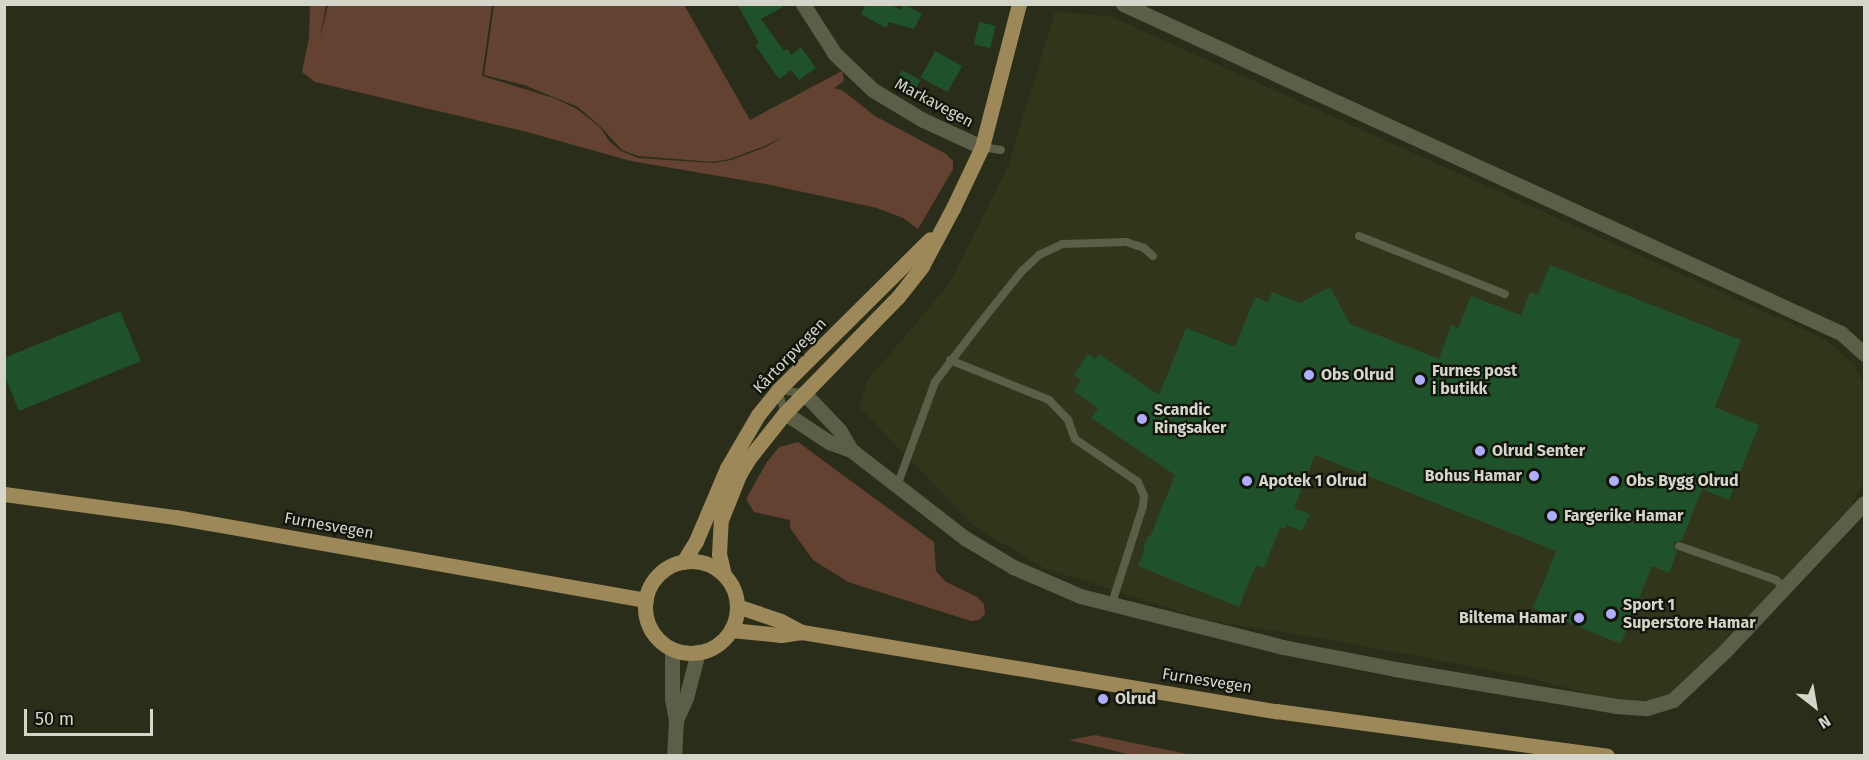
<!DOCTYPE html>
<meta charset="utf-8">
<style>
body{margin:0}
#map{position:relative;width:1869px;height:760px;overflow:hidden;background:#2a2d19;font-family:"Fira Sans",sans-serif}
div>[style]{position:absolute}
.built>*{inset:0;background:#313519}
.green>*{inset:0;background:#644231}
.building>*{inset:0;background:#1f512b;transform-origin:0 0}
.service>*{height:8px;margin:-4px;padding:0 4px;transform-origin:4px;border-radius:4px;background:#5b5f48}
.minor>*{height:15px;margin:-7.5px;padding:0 7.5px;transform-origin:7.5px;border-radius:7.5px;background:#5b5f48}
.secondary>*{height:15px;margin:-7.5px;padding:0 7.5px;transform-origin:7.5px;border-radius:7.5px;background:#5b5f48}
.primary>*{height:15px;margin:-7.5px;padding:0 7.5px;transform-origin:7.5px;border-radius:7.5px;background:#9c8859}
.primary>.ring{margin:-7.5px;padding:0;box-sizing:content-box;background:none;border:15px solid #9c8859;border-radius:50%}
.dots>*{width:16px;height:16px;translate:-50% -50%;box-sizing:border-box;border:3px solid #13140b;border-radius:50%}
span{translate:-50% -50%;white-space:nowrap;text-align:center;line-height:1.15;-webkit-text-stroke:4.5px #13140b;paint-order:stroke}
.street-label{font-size:16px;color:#d3d6c9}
.poi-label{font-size:16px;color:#d3d6c9;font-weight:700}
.left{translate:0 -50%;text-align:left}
.right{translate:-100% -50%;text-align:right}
.frame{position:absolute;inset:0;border:6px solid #d3d6c9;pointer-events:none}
.north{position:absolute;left:1785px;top:676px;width:60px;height:60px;-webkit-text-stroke:4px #13140b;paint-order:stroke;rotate:149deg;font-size:16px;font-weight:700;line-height:24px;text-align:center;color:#d3d6c9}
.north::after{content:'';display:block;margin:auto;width:21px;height:27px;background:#d3d6c9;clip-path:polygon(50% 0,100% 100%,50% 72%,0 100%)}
.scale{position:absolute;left:24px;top:709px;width:129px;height:27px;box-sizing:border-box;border:3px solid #d3d6c9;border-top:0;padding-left:8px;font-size:18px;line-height:21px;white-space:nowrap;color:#d3d6c9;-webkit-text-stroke:4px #13140b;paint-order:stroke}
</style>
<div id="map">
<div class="built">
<div style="clip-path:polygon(1055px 12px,1110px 16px,1825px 339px,1853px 363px,1864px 384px,1864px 481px,1851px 506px,1816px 542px,1781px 589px,1683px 686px,1659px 701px,1605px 698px,1521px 676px,1332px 640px,1206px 620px,1044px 568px,975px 527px,859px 407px,867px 381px,949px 284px,1008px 166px)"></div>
</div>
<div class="green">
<div style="clip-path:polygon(310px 5px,326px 5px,320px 38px,328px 5px,492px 5px,482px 76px,554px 98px,577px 109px,600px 127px,609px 141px,621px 151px,638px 158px,714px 163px,731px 160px,766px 147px,786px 135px,765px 146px,730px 159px,713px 162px,638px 156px,622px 150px,601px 127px,578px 107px,524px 85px,484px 75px,494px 5px,684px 5px,750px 120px,842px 71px,844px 81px,834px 88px,842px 90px,875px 116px,946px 154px,953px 161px,953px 169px,918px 229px,903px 218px,877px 208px,766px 184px,631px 161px,527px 132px,315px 82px,302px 72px,309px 38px)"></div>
<div style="clip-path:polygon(798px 442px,934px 542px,936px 571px,946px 582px,977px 597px,984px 604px,985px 614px,979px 620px,971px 621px,848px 582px,813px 560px,790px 528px,790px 520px,754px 512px,746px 499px,767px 462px,779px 447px)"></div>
<div style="clip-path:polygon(1095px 735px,1192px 755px,1132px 755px,1069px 740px)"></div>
</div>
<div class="building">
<div style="clip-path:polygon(737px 4px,788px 4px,761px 19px,784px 51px,787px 49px,791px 55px,801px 47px,816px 68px,799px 80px,791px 70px,779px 79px,755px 45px,759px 43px)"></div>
<div style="clip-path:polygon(866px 4px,890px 4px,900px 10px,904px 4px,922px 14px,914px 29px,889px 22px,886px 28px,861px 14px)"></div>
<div style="left:979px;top:22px;width:17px;height:23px;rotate:13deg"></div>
<div style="left:935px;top:51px;width:31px;height:30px;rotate:29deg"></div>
<div style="left:902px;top:70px;width:21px;height:18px;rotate:29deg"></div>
<div style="clip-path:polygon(1550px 265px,1741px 340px,1715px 407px,1759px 425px,1729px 500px,1702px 489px,1682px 540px,1673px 543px,1677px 552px,1669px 573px,1652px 566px,1621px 644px,1533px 608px,1556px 551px,1315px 455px,1294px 508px,1310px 514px,1302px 531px,1287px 525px,1285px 529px,1280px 528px,1264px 568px,1256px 565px,1239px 607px,1138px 566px,1145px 549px,1143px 548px,1148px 536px,1150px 537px,1175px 475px,1091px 418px,1098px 408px,1073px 391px,1081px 380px,1074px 375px,1088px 354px,1095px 359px,1099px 354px,1159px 395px,1186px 328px,1235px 347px,1255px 297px,1268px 302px,1272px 292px,1300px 303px,1330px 287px,1350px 324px,1439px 359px,1451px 325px,1458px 328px,1471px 296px,1521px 315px,1530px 292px,1538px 295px)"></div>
<div style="clip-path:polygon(120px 311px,141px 361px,19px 411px,4px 374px,4px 358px)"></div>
</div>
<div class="service">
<div style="left:982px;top:147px;width:19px;rotate:9deg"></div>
<div style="left:1359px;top:236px;width:157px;rotate:21.7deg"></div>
<div style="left:950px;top:360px;width:107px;rotate:22deg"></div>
<div style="left:1049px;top:400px;width:28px;rotate:46deg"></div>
<div style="left:1068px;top:420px;width:20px;rotate:70deg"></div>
<div style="left:1075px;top:439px;width:76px;rotate:34.3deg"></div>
<div style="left:1138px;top:482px;width:15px;rotate:67deg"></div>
<div style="left:1144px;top:496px;width:10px;rotate:96deg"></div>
<div style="left:1143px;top:506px;width:105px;rotate:107.7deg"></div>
<div style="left:785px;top:413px;width:24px;rotate:-107deg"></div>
<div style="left:778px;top:390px;width:26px;rotate:7deg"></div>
<div style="left:897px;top:486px;width:111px;rotate:-69.9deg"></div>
<div style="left:935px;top:382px;width:76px;rotate:-52.5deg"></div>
<div style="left:981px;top:322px;width:65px;rotate:-51.2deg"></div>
<div style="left:1022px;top:271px;width:23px;rotate:-43deg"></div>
<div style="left:1039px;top:255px;width:26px;rotate:-25deg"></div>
<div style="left:1063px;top:244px;width:63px;rotate:-1.8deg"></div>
<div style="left:1126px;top:242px;width:19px;rotate:18deg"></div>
<div style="left:1144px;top:248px;width:12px;rotate:42deg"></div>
<div style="left:1679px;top:546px;width:103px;rotate:19.3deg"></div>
<div style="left:1776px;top:580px;width:13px;rotate:42deg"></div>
</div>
<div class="minor">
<div style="left:803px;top:4px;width:59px;rotate:57.4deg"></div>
<div style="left:835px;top:54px;width:52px;rotate:43.5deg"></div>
<div style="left:873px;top:90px;width:58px;rotate:31deg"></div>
<div style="left:923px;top:120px;width:65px;rotate:24.6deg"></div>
<div style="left:1123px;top:4px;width:790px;rotate:24.62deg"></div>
<div style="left:1841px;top:333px;width:31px;rotate:42deg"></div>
<div style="left:804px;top:393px;width:52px;rotate:46.5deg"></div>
<div style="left:840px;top:431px;width:22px;rotate:60deg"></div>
<div style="left:785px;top:413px;width:53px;rotate:33.4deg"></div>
<div style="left:829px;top:442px;width:23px;rotate:20deg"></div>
<div style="left:851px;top:450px;width:144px;rotate:37.7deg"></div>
<div style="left:965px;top:538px;width:56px;rotate:31.1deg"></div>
<div style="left:1013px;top:567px;width:73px;rotate:23.4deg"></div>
<div style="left:1080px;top:596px;width:209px;rotate:14.1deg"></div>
<div style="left:1283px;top:647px;width:114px;rotate:11.1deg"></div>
<div style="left:1395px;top:669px;width:224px;rotate:9.5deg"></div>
<div style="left:1616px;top:706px;width:31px;rotate:4deg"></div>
<div style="left:1647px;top:708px;width:27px;rotate:-17deg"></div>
<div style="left:1673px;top:700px;width:71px;rotate:-43.3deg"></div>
<div style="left:1725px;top:651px;width:203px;rotate:-46.8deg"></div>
</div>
<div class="secondary">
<div style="left:672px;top:649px;width:49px;rotate:90deg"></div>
<div style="left:672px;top:698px;width:22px;rotate:80deg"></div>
<div style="left:676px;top:720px;width:36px;rotate:93deg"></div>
<div style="left:676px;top:720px;width:24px;rotate:-66deg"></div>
<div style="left:686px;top:698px;width:48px;rotate:-75.4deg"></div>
</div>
<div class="primary">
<div style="left:4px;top:494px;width:173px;rotate:7.7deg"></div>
<div style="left:175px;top:517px;width:478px;rotate:10deg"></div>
<div class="ring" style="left:645px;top:561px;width:77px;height:77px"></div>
<div style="left:683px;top:562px;width:25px;rotate:-58deg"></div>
<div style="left:696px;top:541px;width:79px;rotate:-67deg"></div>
<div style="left:727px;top:468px;width:61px;rotate:-59.7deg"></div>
<div style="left:758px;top:415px;width:32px;rotate:-51deg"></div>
<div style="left:778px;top:390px;width:214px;rotate:-44.8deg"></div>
<div style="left:724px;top:575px;width:22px;rotate:-103deg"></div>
<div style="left:719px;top:554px;width:34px;rotate:-87deg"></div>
<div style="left:721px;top:520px;width:48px;rotate:-68.2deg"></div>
<div style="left:739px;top:475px;width:21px;rotate:-59deg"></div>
<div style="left:750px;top:457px;width:56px;rotate:-51.5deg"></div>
<div style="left:785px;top:413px;width:162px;rotate:-45.8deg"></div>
<div style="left:898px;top:297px;width:39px;rotate:-52deg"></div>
<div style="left:922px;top:266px;width:66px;rotate:-61.9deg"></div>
<div style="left:953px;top:208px;width:68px;rotate:-64.6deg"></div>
<div style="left:982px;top:147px;width:148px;rotate:-75.5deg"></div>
<div style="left:737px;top:606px;width:46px;rotate:18.8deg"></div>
<div style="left:781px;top:621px;width:24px;rotate:28deg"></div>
<div style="left:731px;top:630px;width:50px;rotate:5.7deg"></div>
<div style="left:781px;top:635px;width:21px;rotate:-8deg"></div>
<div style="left:802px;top:632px;width:481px;rotate:9.5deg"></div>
<div style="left:1276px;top:711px;width:334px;rotate:7.7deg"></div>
</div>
<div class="dots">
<div style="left:1309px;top:375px;background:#b0aefa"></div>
<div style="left:1420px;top:380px;background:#b0aefa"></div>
<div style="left:1142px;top:419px;background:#b0aefa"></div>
<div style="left:1480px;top:451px;background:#b0aefa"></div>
<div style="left:1534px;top:476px;background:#b0aefa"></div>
<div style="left:1247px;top:481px;background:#b0aefa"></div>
<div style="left:1614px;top:481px;background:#b0aefa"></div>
<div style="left:1552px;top:516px;background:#b0aefa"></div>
<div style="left:1611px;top:614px;background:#b0aefa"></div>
<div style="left:1579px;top:618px;background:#b0aefa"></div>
<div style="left:1103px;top:699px;background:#b0aefa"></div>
</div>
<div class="street-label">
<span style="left:934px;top:103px;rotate:28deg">Markavegen</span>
<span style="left:790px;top:356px;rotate:-46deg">Kårtorpvegen</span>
<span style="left:329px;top:526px;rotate:10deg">Furnesvegen</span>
<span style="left:1207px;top:681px;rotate:9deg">Furnesvegen</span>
</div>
<div class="poi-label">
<span class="left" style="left:1432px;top:380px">Furnes post<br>i butikk</span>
<span class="left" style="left:1321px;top:375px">Obs Olrud</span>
<span class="left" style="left:1154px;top:419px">Scandic<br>Ringsaker</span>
<span class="left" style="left:1492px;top:451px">Olrud Senter</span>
<span class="right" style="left:1522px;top:476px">Bohus Hamar</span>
<span class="left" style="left:1259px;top:481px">Apotek 1 Olrud</span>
<span class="left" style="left:1626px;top:481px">Obs Bygg Olrud</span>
<span class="left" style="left:1564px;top:516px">Fargerike Hamar</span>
<span class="left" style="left:1623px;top:614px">Sport 1<br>Superstore Hamar</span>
<span class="right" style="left:1567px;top:618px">Biltema Hamar</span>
<span class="left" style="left:1115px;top:699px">Olrud</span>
</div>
<div class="frame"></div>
<div class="north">N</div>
<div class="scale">50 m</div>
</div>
